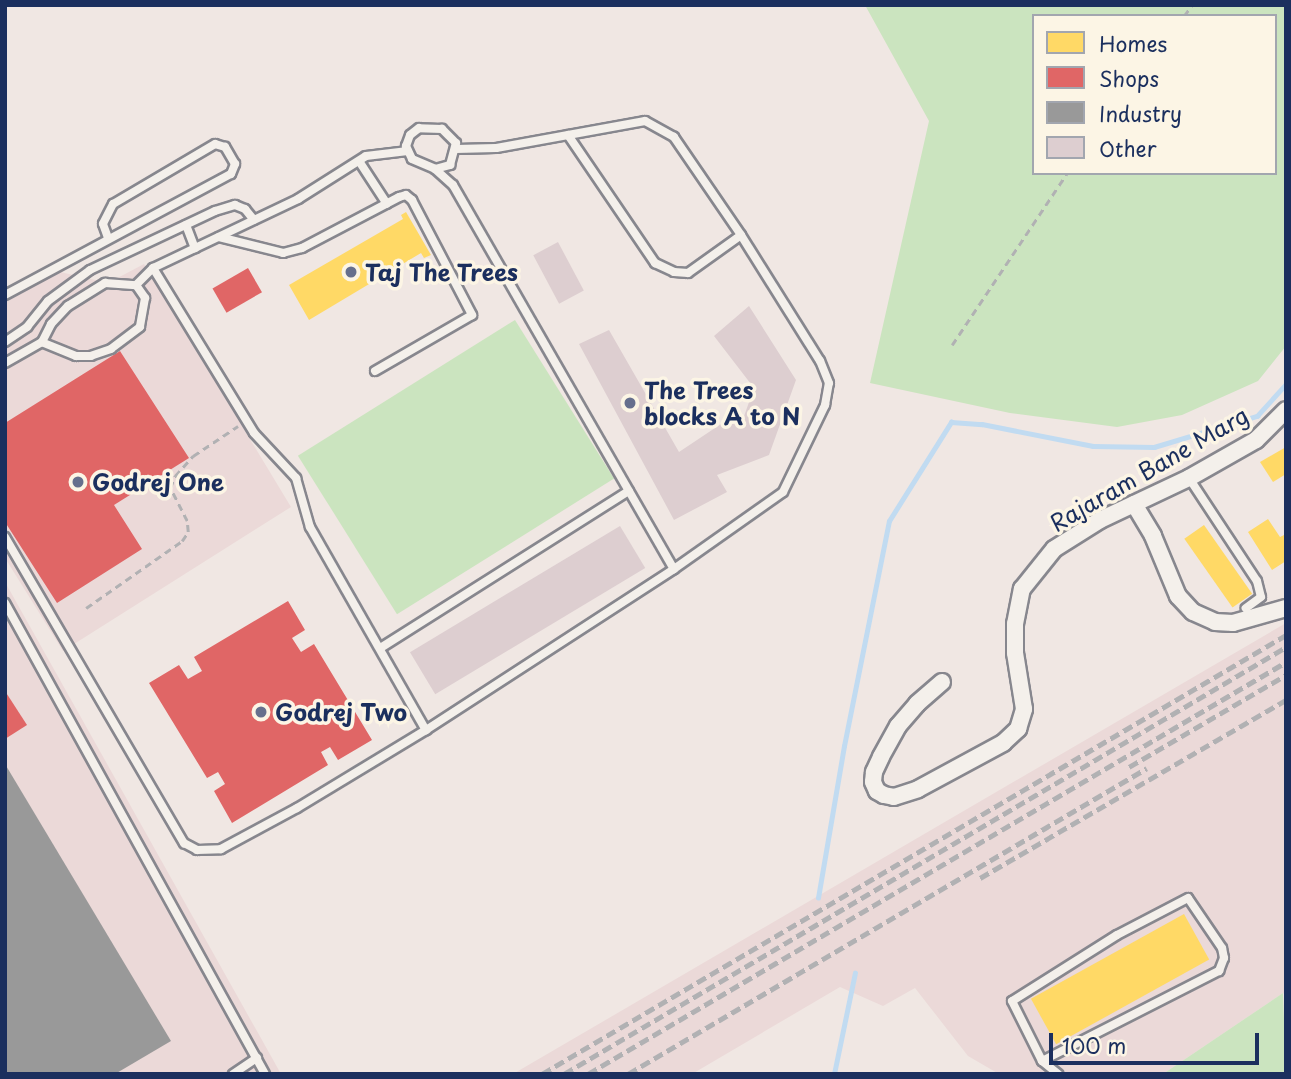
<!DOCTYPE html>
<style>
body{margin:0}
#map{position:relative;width:1291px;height:1079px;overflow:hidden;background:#f0e7e3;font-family:"Playpen Sans",sans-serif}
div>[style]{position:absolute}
.built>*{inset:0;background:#ebd9d8}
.green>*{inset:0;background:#cbe4bf;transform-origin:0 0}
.homes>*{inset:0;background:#ffd966;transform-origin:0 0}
.shops>*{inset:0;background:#e06666;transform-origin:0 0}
.industry>*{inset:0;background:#999}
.stream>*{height:4.5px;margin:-2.25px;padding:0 2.25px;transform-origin:2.25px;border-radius:2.25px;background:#c1dbf1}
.building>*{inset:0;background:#ddced0;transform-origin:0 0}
.path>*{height:2.5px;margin-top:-1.25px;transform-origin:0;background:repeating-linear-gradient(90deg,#b1b1b3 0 7px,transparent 0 12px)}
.roads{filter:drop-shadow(2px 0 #87878e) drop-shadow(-2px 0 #87878e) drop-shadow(0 2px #87878e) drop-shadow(0 -2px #87878e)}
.service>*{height:8px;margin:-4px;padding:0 4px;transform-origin:4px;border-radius:4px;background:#f4f0eb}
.minor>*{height:16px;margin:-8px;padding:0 8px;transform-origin:8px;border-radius:8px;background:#f4f0eb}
.rail>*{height:4.5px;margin-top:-2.25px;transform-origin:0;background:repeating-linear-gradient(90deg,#b1b1b3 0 10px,transparent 0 15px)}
.dots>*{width:19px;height:19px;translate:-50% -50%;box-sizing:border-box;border:4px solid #fcf5e5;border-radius:50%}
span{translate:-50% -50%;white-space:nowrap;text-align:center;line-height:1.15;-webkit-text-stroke:7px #fcf5e5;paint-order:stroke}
.poi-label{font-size:23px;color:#1b2f5e;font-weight:700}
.left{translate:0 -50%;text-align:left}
.street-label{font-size:23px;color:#1b2f5e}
.frame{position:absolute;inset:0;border:7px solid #1b2f5e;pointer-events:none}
.legend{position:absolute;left:1032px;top:14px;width:245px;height:161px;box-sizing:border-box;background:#fcf5e5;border:2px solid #a2a6af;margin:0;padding:9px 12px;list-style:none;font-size:21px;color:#1b2f5e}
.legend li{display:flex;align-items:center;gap:14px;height:35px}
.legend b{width:35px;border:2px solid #a2a6af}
.scale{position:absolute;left:1049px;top:1033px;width:210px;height:32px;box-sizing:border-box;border:4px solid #1b2f5e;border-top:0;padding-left:9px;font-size:21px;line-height:24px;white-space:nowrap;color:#1b2f5e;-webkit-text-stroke:5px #fcf5e5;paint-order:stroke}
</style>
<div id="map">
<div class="built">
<div style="clip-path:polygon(144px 264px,291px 507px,63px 651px,5px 558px,5px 299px,56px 271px,108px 283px)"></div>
<div style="clip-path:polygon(5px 582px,281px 1074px,5px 1074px)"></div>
<div style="clip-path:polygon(1286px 623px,1286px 997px,1283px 993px,1163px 1074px,999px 1074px,968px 1056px,915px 988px,883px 1006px,840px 987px,692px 1074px,513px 1074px)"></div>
</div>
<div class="green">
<div style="clip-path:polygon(evenodd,865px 5px,1286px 5px,1286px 346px,1258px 381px,1182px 415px,1117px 427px,1010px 413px,870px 383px,929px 121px,865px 5px,1034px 16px,1275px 16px,1275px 173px,1034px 173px,1034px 16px)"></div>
<div style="left:515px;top:320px;width:187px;height:256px;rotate:58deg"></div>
<div style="clip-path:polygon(1283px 993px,1286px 1074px,1163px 1074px)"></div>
</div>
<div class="homes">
<div style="clip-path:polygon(406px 212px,431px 255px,424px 258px,421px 253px,309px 320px,289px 285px,403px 219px,401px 215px)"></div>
<div style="clip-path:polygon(1286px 447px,1286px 474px,1273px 482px,1260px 462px)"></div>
<div style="clip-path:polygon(1268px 519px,1280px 537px,1286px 534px,1286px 561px,1272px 570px,1248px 532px)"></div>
<div style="left:1204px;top:525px;width:84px;height:24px;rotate:55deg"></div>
<div style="left:1184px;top:914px;width:52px;height:175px;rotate:61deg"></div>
</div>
<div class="shops">
<div style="left:248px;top:268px;width:28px;height:41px;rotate:60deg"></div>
<div style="clip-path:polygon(120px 351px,189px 458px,114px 505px,142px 549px,57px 603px,5px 522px,5px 423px)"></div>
<div style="left:635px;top:398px;width:19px;height:15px;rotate:58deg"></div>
<div style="left:652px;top:419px;width:26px;height:19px;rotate:61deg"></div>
<div style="clip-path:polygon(669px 454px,684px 480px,671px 487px,655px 463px)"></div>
<div style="clip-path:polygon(288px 601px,305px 630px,292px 638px,301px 652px,314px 644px,372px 740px,338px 760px,330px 747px,321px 752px,328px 765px,232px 823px,214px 791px,225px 784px,218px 772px,207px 778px,149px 683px,179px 665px,188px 679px,202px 671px,194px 657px)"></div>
<div style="clip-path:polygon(5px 691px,27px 725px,5px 739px)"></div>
</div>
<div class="industry">
<div style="clip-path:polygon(5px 764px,171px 1041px,115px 1074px,5px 1074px)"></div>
</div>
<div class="stream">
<div style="left:818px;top:898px;width:154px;rotate:-80.3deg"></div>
<div style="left:844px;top:746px;width:229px;rotate:-78.7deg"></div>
<div style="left:889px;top:521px;width:117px;rotate:-57.9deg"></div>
<div style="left:951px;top:422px;width:31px;rotate:4deg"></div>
<div style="left:982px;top:424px;width:113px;rotate:11.2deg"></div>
<div style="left:1093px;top:446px;width:61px;rotate:0.9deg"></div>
<div style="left:1154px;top:447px;width:108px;rotate:-16.8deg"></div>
<div style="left:1257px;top:416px;width:43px;rotate:-47.8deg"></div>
<div style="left:834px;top:1074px;width:103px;rotate:-78.3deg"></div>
</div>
<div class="building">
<div style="left:558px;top:242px;width:55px;height:28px;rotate:62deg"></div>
<div style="clip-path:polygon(749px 306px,796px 380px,769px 455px,717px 475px,727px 492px,674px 520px,579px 344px,609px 330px,679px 452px,730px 418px,742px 422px,754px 388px,714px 336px)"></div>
<div style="left:620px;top:526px;width:49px;height:245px;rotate:59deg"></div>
</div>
<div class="path">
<div style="left:1184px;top:16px;width:14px;rotate:-54deg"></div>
<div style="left:952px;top:345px;width:207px;rotate:-56.2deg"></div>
<div style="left:86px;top:608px;width:117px;rotate:-34.9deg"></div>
<div style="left:182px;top:541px;width:11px;rotate:-56deg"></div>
<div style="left:188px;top:532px;width:11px;rotate:-95deg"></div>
<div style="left:187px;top:521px;width:37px;rotate:-117deg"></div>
<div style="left:170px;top:488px;width:13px;rotate:-67deg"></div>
<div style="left:175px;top:476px;width:27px;rotate:-48deg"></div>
<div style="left:193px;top:456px;width:54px;rotate:-33.7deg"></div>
</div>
<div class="roads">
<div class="service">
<div style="left:568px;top:135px;width:155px;rotate:55.8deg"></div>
<div style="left:655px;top:263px;width:21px;rotate:25deg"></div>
<div style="left:674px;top:272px;width:14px;rotate:4deg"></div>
<div style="left:688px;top:273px;width:65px;rotate:-35.6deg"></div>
<div style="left:359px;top:161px;width:51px;rotate:56.9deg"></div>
<div style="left:435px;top:169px;width:16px;rotate:-15deg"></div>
<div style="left:450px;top:165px;width:23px;rotate:-75deg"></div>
<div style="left:456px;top:143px;width:20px;rotate:-135deg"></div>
<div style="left:442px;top:129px;width:23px;rotate:-178deg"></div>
<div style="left:419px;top:128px;width:11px;rotate:142deg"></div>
<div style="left:410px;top:135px;width:12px;rotate:110deg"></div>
<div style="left:406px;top:146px;width:14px;rotate:65deg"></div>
<div style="left:412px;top:159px;width:25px;rotate:23deg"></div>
<div style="left:435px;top:169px;width:24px;rotate:42deg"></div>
<div style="left:453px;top:185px;width:443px;rotate:60.1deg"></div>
<div style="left:674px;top:569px;width:133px;rotate:-35.2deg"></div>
<div style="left:783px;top:492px;width:97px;rotate:-64.2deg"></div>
<div style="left:825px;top:405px;width:22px;rotate:-80deg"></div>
<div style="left:829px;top:383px;width:24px;rotate:-112deg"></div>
<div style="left:820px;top:361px;width:149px;rotate:-122.1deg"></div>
<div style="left:741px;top:235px;width:119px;rotate:-124.4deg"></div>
<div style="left:674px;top:137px;width:33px;rotate:-151deg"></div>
<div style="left:645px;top:121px;width:151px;rotate:169.7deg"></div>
<div style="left:496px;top:148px;width:40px;rotate:178.6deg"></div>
<div style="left:186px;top:225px;width:25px;rotate:69deg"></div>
<div style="left:219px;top:237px;width:66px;rotate:14deg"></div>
<div style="left:283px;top:253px;width:20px;rotate:-15deg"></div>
<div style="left:302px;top:248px;width:110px;rotate:-27.7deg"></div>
<div style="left:399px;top:197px;width:7px;rotate:-16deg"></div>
<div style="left:406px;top:195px;width:8px;rotate:40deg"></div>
<div style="left:412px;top:200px;width:130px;rotate:62.4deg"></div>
<div style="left:472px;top:315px;width:112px;rotate:150deg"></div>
<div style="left:153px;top:268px;width:193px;rotate:58.5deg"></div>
<div style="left:254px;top:433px;width:62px;rotate:47deg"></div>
<div style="left:296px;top:478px;width:51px;rotate:74.1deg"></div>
<div style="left:310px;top:527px;width:234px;rotate:60.3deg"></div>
<div style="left:136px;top:285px;width:24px;rotate:-45deg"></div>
<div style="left:153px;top:268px;width:161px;rotate:-25.4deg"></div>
<div style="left:298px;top:199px;width:80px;rotate:-32.3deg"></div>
<div style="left:366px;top:156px;width:42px;rotate:-6.8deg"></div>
<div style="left:5px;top:295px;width:256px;rotate:-28.2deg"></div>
<div style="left:231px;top:174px;width:11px;rotate:-68deg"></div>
<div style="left:235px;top:164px;width:20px;rotate:-120deg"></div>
<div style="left:225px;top:147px;width:10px;rotate:-163deg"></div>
<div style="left:215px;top:144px;width:118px;rotate:149.5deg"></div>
<div style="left:113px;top:204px;width:22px;rotate:117deg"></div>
<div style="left:103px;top:224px;width:15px;rotate:70deg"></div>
<div style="left:5px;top:342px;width:27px;rotate:-34deg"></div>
<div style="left:27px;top:327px;width:33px;rotate:-51deg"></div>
<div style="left:48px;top:301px;width:52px;rotate:-36.4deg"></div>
<div style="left:90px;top:270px;width:138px;rotate:-25.3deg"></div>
<div style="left:215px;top:211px;width:21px;rotate:-17deg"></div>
<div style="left:235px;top:205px;width:11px;rotate:22deg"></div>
<div style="left:245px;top:209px;width:14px;rotate:51deg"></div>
<div style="left:5px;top:363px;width:43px;rotate:-29.6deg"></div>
<div style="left:42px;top:342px;width:20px;rotate:-63deg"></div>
<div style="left:51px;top:324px;width:25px;rotate:-47deg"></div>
<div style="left:68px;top:306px;width:44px;rotate:-31.9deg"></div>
<div style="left:105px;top:283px;width:31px;rotate:4deg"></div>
<div style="left:136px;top:285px;width:16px;rotate:55deg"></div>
<div style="left:145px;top:298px;width:29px;rotate:100deg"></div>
<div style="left:140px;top:327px;width:36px;rotate:143deg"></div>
<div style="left:111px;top:349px;width:21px;rotate:161deg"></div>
<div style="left:91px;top:356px;width:15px;rotate:180deg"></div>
<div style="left:76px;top:356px;width:37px;rotate:-158deg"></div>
<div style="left:1189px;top:478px;width:123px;rotate:56.6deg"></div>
<div style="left:1257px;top:581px;width:16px;rotate:76deg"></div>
<div style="left:1261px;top:597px;width:19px;rotate:144deg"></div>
<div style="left:5px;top:537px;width:355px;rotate:59.7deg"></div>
<div style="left:184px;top:843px;width:15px;rotate:28deg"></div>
<div style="left:197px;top:850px;width:24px;rotate:-2deg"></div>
<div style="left:221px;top:849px;width:86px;rotate:-28.3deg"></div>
<div style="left:297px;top:808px;width:151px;rotate:-31.2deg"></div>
<div style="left:426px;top:730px;width:296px;rotate:-33deg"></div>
<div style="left:5px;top:603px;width:538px;rotate:61.1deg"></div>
<div style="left:382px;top:647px;width:292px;rotate:-32.3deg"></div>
<div style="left:1042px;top:1061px;width:199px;rotate:-27deg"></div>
<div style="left:1219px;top:971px;width:14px;rotate:-69deg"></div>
<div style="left:1224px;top:958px;width:10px;rotate:-101deg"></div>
<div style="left:1222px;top:948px;width:60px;rotate:-124.2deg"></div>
<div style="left:1188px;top:898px;width:80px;rotate:152.5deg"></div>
<div style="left:1117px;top:935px;width:124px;rotate:147.8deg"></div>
<div style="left:1012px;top:1001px;width:67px;rotate:63.4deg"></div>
<div style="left:1042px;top:1061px;width:21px;rotate:39deg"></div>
<div style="left:233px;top:1074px;width:29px;rotate:-34deg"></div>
</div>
<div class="minor">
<div style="left:1134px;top:504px;width:37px;rotate:59deg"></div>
<div style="left:1153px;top:536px;width:65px;rotate:67.4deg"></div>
<div style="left:1178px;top:596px;width:22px;rotate:47deg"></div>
<div style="left:1193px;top:612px;width:24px;rotate:24deg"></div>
<div style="left:1215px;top:622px;width:18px;rotate:3deg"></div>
<div style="left:1233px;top:623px;width:55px;rotate:-15.8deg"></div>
<div style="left:942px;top:682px;width:33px;rotate:139deg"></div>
<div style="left:917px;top:704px;width:29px;rotate:131deg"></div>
<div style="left:898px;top:726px;width:35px;rotate:119deg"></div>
<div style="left:881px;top:757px;width:17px;rotate:115deg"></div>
<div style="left:874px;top:772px;width:10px;rotate:96deg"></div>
<div style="left:873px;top:782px;width:10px;rotate:66deg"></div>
<div style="left:877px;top:791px;width:8px;rotate:30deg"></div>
<div style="left:884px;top:795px;width:10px;rotate:11deg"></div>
<div style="left:894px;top:797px;width:25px;rotate:-18deg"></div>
<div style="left:918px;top:789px;width:97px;rotate:-28.4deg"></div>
<div style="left:1003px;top:743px;width:21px;rotate:-43deg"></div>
<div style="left:1018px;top:729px;width:21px;rotate:-73deg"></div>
<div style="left:1024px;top:709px;width:57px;rotate:-99.1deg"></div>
<div style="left:1015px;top:653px;width:29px;rotate:-90deg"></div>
<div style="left:1015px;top:624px;width:36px;rotate:-79deg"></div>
<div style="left:1022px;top:589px;width:51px;rotate:-51.3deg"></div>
<div style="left:1054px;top:549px;width:54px;rotate:-32.2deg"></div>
<div style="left:1100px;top:520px;width:98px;rotate:-25.3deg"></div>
<div style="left:1189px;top:478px;width:77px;rotate:-29.6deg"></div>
<div style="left:1256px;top:440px;width:42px;rotate:-45deg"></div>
</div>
</div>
<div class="rail">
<div style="left:1129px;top:767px;width:182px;rotate:-30.4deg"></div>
<div style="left:980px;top:878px;width:354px;rotate:-30.2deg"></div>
<div style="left:542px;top:1074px;width:864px;rotate:-30.54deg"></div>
<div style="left:564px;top:1074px;width:839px;rotate:-30.6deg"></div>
<div style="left:588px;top:1074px;width:811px;rotate:-30.55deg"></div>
<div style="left:628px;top:1074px;width:602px;rotate:-30.52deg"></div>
</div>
<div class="dots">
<div style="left:351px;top:272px;background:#666f8d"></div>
<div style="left:630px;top:403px;background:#666f8d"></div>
<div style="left:78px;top:482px;background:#666f8d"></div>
<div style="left:261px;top:712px;background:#666f8d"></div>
</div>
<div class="poi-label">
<span class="left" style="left:365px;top:272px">Taj The Trees</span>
<span class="left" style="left:644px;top:403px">The Trees<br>blocks A to N</span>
<span class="left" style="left:92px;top:482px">Godrej One</span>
<span class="left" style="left:275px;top:712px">Godrej Two</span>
</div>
<div class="street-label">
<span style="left:1149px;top:469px;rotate:-30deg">Rajaram Bane Marg</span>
</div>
<div class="frame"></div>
<ul class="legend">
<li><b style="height:19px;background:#ffd966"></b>Homes</li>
<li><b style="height:19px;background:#e06666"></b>Shops</li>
<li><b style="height:19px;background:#999"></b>Industry</li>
<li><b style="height:19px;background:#ddced0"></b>Other</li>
</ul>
<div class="scale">100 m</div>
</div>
